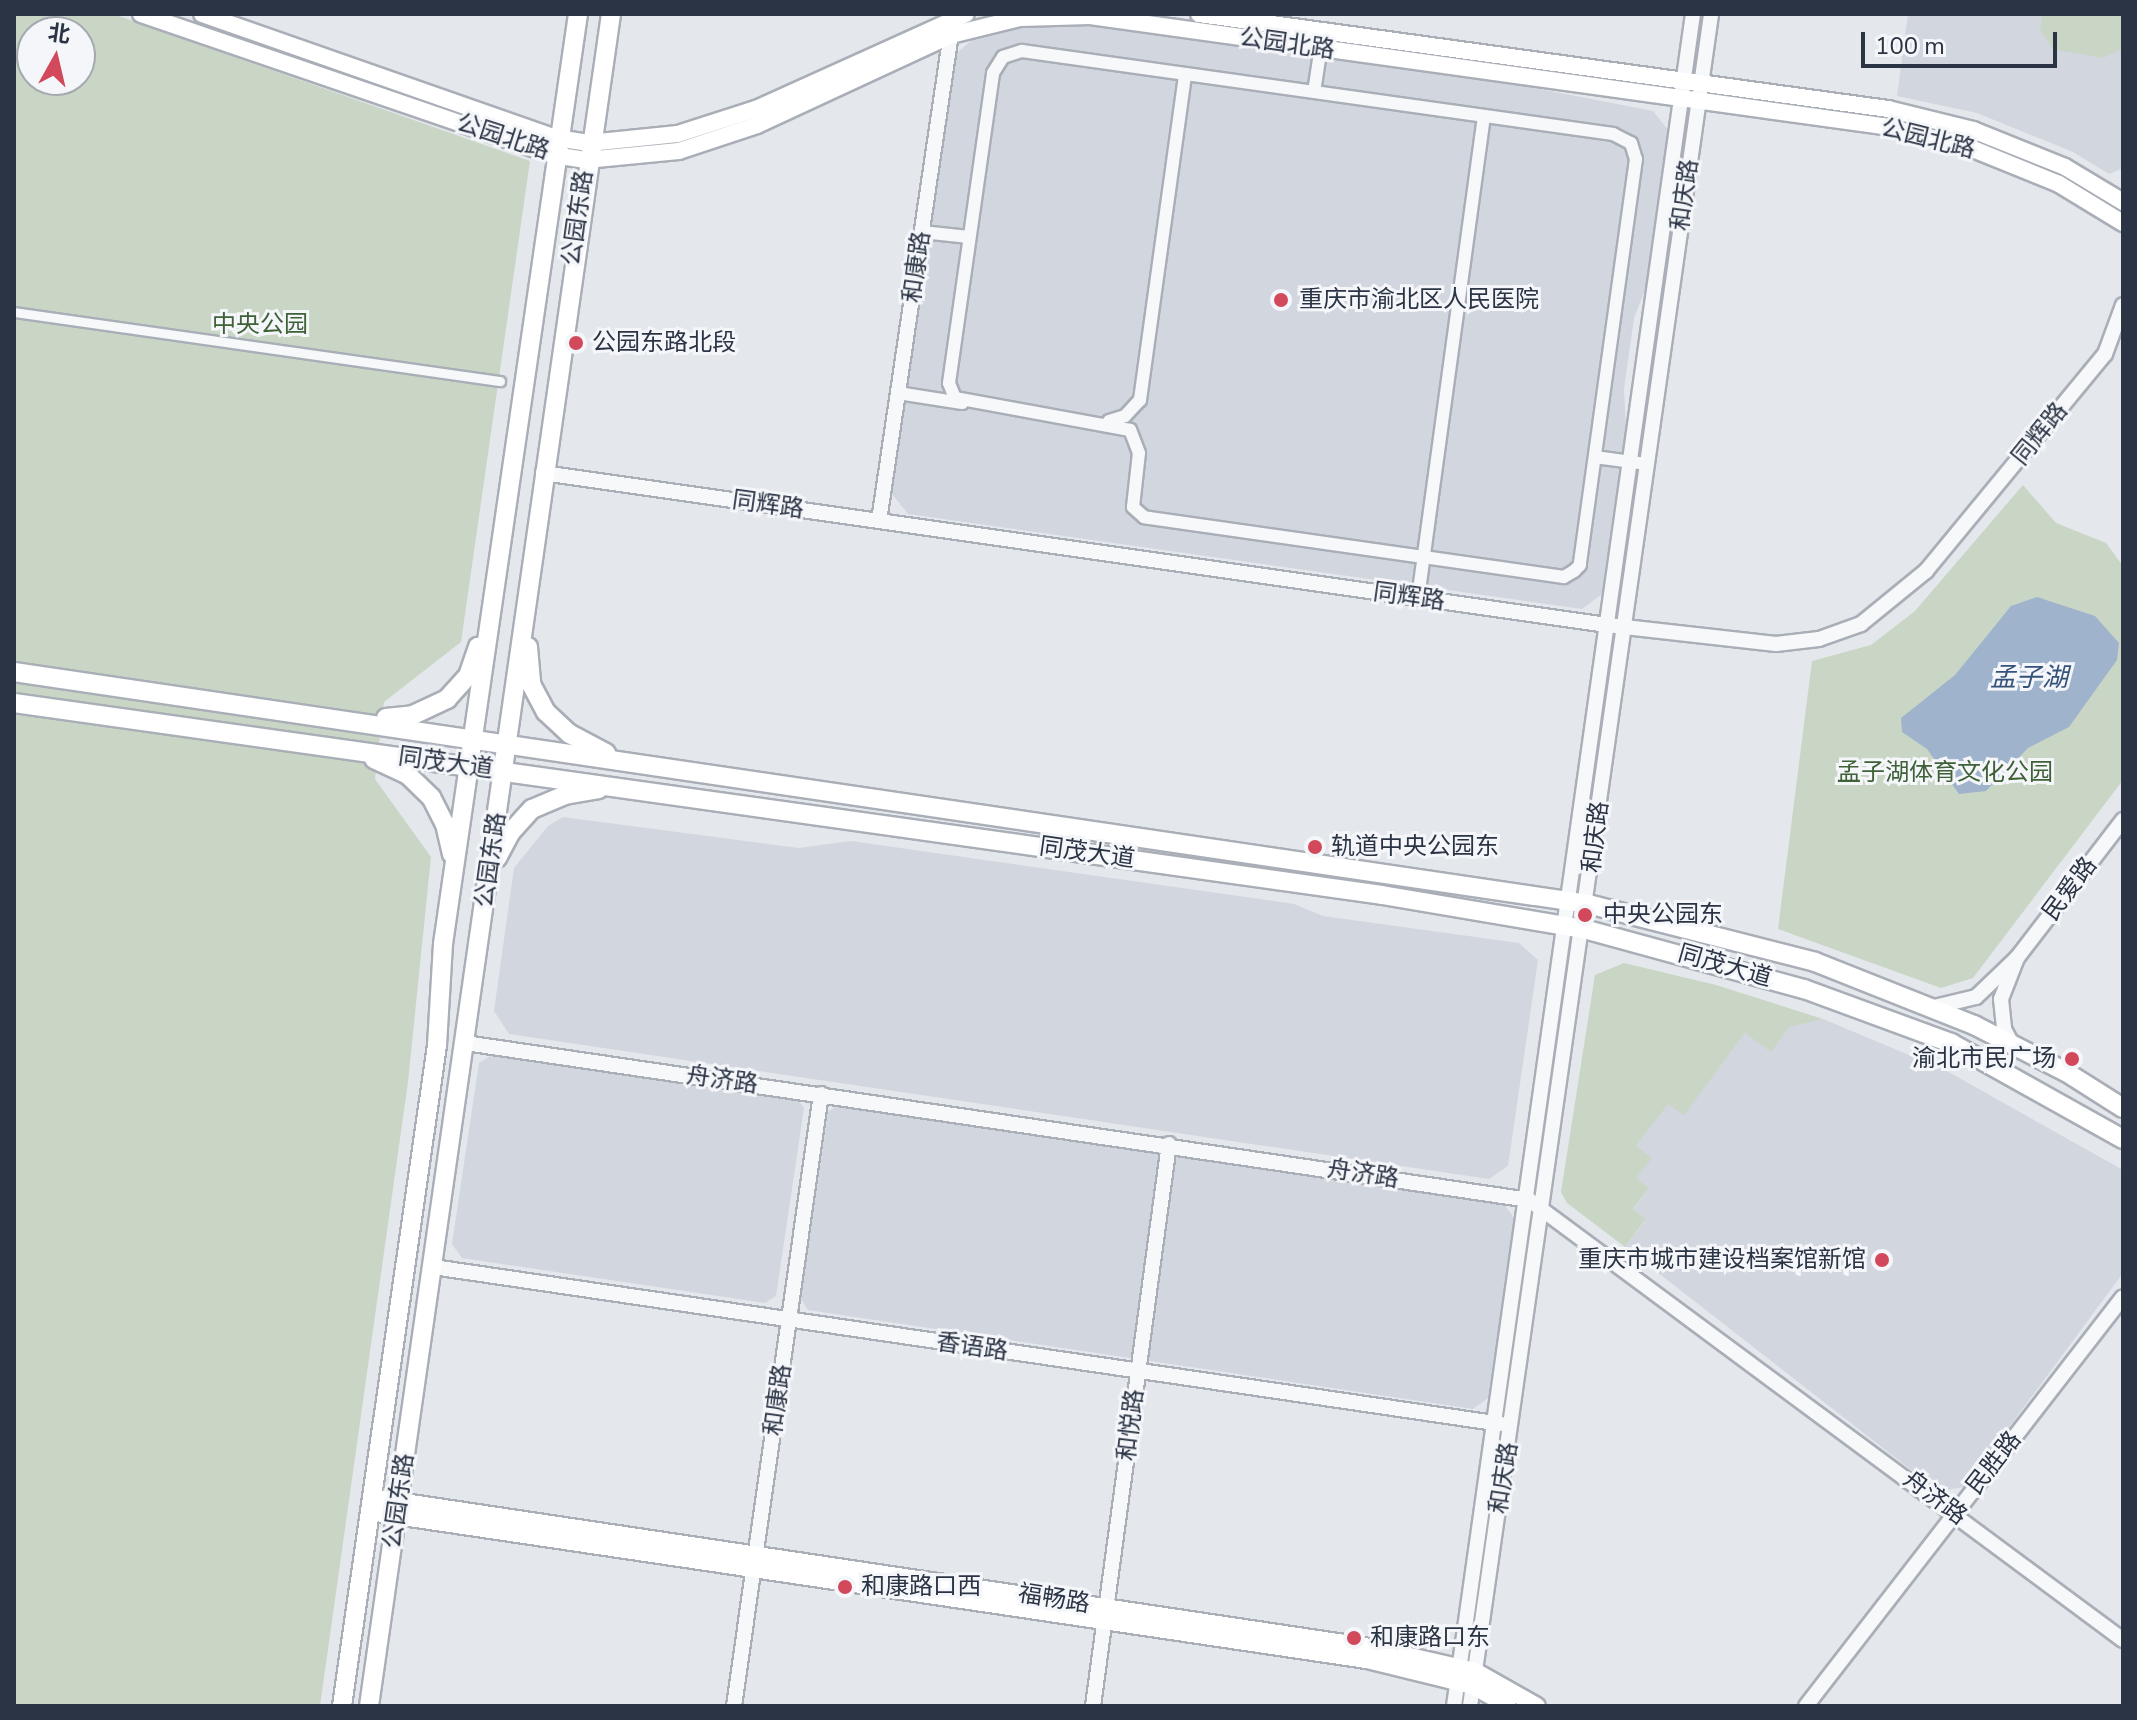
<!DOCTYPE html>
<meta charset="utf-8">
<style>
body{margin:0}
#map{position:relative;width:2137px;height:1720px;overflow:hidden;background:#e4e7ec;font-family:"Nunito Sans","Noto Sans SC",sans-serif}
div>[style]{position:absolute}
.built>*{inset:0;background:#d2d6de}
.green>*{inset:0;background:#c9d6c5}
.water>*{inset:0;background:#9fb4cc}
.roads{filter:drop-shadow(2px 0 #a9aeb7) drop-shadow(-2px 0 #a9aeb7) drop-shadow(0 2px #a9aeb7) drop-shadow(0 -2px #a9aeb7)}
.pedestrian>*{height:9px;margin:-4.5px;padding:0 4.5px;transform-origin:4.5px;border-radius:4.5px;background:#f7f8fa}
.minor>*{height:12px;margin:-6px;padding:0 6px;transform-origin:6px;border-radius:6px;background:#f7f8fa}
.tertiary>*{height:14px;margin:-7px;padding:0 7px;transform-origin:7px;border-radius:7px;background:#f7f8fa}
.secondary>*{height:16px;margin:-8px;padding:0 8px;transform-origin:8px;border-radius:8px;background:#fff}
.primary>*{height:18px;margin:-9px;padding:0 9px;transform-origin:9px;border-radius:9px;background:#fff}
.dots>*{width:22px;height:22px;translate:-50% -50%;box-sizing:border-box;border:4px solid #f4f6f9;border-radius:50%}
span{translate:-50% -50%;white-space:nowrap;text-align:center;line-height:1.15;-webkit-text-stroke:6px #f4f6f9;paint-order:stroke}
.street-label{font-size:24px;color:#2b3445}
.poi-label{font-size:24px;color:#2b3445}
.left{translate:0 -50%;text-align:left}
.right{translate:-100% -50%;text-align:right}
.park-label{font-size:24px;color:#3f6138}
.water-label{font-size:26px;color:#34527a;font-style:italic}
.frame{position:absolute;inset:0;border:16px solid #2b3445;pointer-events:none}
.north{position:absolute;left:16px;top:16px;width:80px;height:80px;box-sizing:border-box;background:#f4f6f9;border:2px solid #a4a8b1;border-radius:50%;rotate:8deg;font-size:22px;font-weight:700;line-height:32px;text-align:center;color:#2b3445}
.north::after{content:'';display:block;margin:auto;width:28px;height:36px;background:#d1495b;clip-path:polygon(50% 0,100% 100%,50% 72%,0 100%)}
.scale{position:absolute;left:1861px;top:32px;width:196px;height:36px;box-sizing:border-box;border:4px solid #2b3445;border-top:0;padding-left:10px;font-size:24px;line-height:28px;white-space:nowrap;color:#2b3445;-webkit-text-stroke:6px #f4f6f9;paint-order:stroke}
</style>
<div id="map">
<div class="built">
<div style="clip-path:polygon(1908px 14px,2123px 14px,2123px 168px,2109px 174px,2073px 152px,1977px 113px,1897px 96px)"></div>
<div style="clip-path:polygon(1091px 26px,1493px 80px,1653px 111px,1668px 130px,1648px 282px,1634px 318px,1624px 389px,1626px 432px,1602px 594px,1582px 609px,908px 514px,892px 494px,957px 53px,971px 41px,1025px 27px)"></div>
<div style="clip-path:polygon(563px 817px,799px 848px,851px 841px,1294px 904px,1323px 916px,1519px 943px,1538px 960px,1508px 1166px,1489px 1179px,509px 1034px,494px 1011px,514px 868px,548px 826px)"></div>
<div style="clip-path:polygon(1823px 1019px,1945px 1070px,2123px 1170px,2123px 1273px,1965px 1487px,1938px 1491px,1625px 1247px,1646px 1220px,1633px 1210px,1649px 1188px,1636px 1178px,1636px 1146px,1668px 1103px,1684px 1114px,1745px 1033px)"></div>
<div style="clip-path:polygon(495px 1053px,795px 1096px,804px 1108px,776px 1296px,765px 1303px,462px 1258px,452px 1244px,479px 1063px)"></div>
<div style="clip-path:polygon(841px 1103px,1502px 1201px,1514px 1218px,1488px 1398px,1473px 1409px,808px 1310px,801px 1299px,828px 1112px)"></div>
</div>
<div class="green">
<div style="clip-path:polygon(evenodd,14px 14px,113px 14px,530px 161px,461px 642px,384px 702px,375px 779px,431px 857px,408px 1082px,320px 1706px,14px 1706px,14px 14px,32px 32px,80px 32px,80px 80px,32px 80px,32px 32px)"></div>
<div style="clip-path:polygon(2042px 14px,2123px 14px,2123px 48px,2103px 58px,2053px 49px,2040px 29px)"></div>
<div style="clip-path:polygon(2023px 485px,2056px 523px,2106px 543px,2123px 566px,2123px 780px,1973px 978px,1941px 988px,1778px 929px,1812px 661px,1871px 645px,1915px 611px)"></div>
<div style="clip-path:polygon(1624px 963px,1716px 985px,1823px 1019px,1789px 1027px,1771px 1052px,1745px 1033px,1684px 1115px,1668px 1104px,1636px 1146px,1652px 1158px,1636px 1178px,1649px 1188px,1633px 1209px,1646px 1219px,1625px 1247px,1567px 1203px,1561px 1192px,1595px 975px)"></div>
</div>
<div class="water">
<div style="clip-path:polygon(2037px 597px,2095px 616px,2119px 643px,2117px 660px,2069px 727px,2028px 748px,1986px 791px,1959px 794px,1927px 749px,1902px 732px,1901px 718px,1955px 675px,2011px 606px)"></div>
</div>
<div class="roads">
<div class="pedestrian">
<div style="left:14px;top:312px;width:491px;rotate:8.1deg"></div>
</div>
<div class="minor">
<div style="left:1022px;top:51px;width:597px;rotate:7.99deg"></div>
<div style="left:1613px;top:134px;width:20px;rotate:27deg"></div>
<div style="left:1631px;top:143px;width:17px;rotate:73deg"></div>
<div style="left:1636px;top:159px;width:410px;rotate:97.9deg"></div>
<div style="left:1580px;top:565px;width:8px;rotate:135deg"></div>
<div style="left:1574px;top:571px;width:12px;rotate:149deg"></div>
<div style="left:1564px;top:577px;width:424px;rotate:-171.9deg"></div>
<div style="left:1144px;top:517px;width:15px;rotate:-138deg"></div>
<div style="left:1133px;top:507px;width:54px;rotate:-83.7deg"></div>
<div style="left:1139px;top:453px;width:25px;rotate:-111deg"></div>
<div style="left:1130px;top:430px;width:178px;rotate:-169.6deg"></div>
<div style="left:955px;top:398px;width:16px;rotate:-112deg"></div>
<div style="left:949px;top:383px;width:313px;rotate:-81.9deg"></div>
<div style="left:993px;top:73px;width:19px;rotate:-58deg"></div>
<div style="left:1003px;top:57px;width:20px;rotate:-18deg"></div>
<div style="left:1314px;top:92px;width:53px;rotate:-81.3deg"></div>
<div style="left:922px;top:232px;width:47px;rotate:6.1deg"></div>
<div style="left:898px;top:393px;width:65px;rotate:8.9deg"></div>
<div style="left:1109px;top:421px;width:17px;rotate:-17deg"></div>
<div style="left:1125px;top:416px;width:22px;rotate:-47deg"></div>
<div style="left:1140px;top:400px;width:329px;rotate:-82.1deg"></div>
<div style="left:1595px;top:457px;width:51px;rotate:7.8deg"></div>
<div style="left:1418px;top:598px;width:486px;rotate:-82.2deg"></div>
</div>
<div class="tertiary">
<div style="left:543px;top:473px;width:1075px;rotate:8.13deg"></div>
<div style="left:1607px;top:625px;width:170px;rotate:6.4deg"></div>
<div style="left:1776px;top:644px;width:43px;rotate:-6.6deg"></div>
<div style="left:1819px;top:639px;width:45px;rotate:-19.7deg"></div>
<div style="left:1861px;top:624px;width:84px;rotate:-39.2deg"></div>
<div style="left:1926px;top:571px;width:281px;rotate:-50.5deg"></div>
<div style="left:2105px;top:354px;width:52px;rotate:-69.8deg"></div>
<div style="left:879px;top:521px;width:499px;rotate:-81.6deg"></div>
<div style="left:2017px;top:958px;width:174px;rotate:-52.5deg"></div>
<div style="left:1934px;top:1007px;width:43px;rotate:-13.4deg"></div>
<div style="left:1976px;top:997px;width:57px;rotate:-43.6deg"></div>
<div style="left:2017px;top:958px;width:44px;rotate:111.3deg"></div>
<div style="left:2001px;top:999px;width:30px;rotate:84deg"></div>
<div style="left:2004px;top:1029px;width:17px;rotate:62deg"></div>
<div style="left:465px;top:1043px;width:1076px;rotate:8.39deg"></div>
<div style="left:1529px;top:1200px;width:739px;rotate:36.53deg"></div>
<div style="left:433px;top:1267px;width:1079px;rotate:8.36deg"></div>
<div style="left:734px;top:1706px;width:618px;rotate:-81.91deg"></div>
<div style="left:1093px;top:1706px;width:567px;rotate:-82.3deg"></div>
<div style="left:1454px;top:1706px;width:1709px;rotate:-81.96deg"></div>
<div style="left:1470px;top:1706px;width:1709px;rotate:-81.89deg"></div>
<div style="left:1806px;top:1706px;width:517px;rotate:-52.22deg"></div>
</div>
<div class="secondary">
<div style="left:141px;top:14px;width:436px;rotate:18.9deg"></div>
<div style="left:554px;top:155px;width:32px;rotate:9deg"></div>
<div style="left:586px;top:160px;width:93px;rotate:-5.5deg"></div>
<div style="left:679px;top:151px;width:82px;rotate:-18.4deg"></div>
<div style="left:757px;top:125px;width:214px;rotate:-24.9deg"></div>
<div style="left:951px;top:35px;width:71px;rotate:-13.8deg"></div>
<div style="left:1020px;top:18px;width:70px;rotate:-1.6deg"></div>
<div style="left:1090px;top:16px;width:801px;rotate:7.9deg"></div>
<div style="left:1883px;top:126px;width:88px;rotate:13.9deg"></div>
<div style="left:1968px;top:147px;width:98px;rotate:22.1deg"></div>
<div style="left:2059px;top:184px;width:75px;rotate:31.4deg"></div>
<div style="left:202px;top:14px;width:376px;rotate:19.3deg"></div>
<div style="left:557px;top:138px;width:32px;rotate:9deg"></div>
<div style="left:589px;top:143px;width:89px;rotate:-5.8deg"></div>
<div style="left:678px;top:134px;width:82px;rotate:-17.8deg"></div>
<div style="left:756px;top:109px;width:230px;rotate:-24.3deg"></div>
<div style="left:1199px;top:14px;width:696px;rotate:7.85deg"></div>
<div style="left:1888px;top:109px;width:88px;rotate:13.9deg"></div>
<div style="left:1973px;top:130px;width:99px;rotate:21.9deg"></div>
<div style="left:2065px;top:167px;width:68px;rotate:31.1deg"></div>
<div style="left:371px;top:1497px;width:1011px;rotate:8.53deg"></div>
<div style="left:1371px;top:1647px;width:107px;rotate:13deg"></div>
<div style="left:1475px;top:1671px;width:71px;rotate:29.4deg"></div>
<div style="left:369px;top:1512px;width:1009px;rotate:8.44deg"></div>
<div style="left:1367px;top:1660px;width:109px;rotate:13.8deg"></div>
<div style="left:1473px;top:1686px;width:40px;rotate:29.7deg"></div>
</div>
<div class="primary">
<div style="left:528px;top:647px;width:37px;rotate:85deg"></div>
<div style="left:531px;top:684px;width:32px;rotate:62deg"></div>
<div style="left:546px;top:712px;width:33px;rotate:43deg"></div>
<div style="left:570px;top:734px;width:41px;rotate:27.8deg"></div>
<div style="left:14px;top:672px;width:1591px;rotate:8.38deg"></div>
<div style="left:1588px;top:904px;width:234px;rotate:14.3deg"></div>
<div style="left:1815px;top:962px;width:171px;rotate:21.6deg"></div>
<div style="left:1974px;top:1025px;width:103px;rotate:27.1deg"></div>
<div style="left:2066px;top:1072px;width:67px;rotate:32.3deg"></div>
<div style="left:14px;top:703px;width:1381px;rotate:7.99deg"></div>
<div style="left:1382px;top:895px;width:205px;rotate:9.6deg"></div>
<div style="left:1584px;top:929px;width:228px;rotate:15.3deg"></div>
<div style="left:1804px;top:989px;width:157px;rotate:20.2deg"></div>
<div style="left:1951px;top:1043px;width:197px;rotate:29.2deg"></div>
<div style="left:386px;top:718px;width:27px;rotate:-6deg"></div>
<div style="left:413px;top:715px;width:38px;rotate:-25deg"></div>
<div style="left:447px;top:699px;width:31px;rotate:-48deg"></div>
<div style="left:468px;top:676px;width:31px;rotate:-71deg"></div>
<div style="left:374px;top:759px;width:38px;rotate:25deg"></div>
<div style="left:408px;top:775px;width:32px;rotate:44deg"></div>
<div style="left:431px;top:797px;width:30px;rotate:63deg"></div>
<div style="left:445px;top:824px;width:31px;rotate:77deg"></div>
<div style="left:497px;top:858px;width:30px;rotate:-62deg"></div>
<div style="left:511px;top:832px;width:31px;rotate:-48deg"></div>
<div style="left:532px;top:809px;width:36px;rotate:-23deg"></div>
<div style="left:565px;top:795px;width:34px;rotate:-10deg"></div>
<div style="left:342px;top:1706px;width:668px;rotate:-81.82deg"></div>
<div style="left:437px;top:1045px;width:101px;rotate:-86.6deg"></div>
<div style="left:443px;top:944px;width:940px;rotate:-81.74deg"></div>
<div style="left:369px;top:1706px;width:1709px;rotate:-81.86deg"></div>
</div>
</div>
<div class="dots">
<div style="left:1281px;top:300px;background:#d1495b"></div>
<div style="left:576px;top:343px;background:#d1495b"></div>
<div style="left:1315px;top:847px;background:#d1495b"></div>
<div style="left:1585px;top:915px;background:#d1495b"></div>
<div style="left:2072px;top:1059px;background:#d1495b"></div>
<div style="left:1882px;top:1260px;background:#d1495b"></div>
<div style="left:845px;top:1587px;background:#d1495b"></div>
<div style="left:1354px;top:1638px;background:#d1495b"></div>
</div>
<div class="street-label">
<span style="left:1287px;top:44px;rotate:8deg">公园北路</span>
<span style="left:503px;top:137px;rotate:18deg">公园北路</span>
<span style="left:1928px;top:139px;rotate:14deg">公园北路</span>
<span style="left:1685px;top:195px;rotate:-82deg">和庆路</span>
<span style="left:578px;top:218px;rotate:-82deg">公园东路</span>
<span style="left:917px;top:267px;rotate:-82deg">和康路</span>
<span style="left:2040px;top:434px;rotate:-51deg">同辉路</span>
<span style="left:768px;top:505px;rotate:8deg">同辉路</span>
<span style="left:1409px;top:597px;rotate:8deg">同辉路</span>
<span style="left:446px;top:763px;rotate:8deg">同茂大道</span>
<span style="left:1596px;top:837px;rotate:-83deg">和庆路</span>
<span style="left:1087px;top:853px;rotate:8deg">同茂大道</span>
<span style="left:491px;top:860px;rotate:-82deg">公园东路</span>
<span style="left:2070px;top:889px;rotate:-53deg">民爱路</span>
<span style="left:1725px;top:966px;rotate:16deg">同茂大道</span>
<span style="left:722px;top:1080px;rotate:8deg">舟济路</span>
<span style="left:1363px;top:1174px;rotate:9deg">舟济路</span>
<span style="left:972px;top:1347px;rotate:8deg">香语路</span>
<span style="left:778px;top:1400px;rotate:-82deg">和康路</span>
<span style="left:1131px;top:1425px;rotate:-83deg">和悦路</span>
<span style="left:1994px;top:1463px;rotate:-52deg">民胜路</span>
<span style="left:1504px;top:1478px;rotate:-81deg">和庆路</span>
<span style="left:1935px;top:1498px;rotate:37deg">舟济路</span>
<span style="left:399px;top:1501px;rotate:-82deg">公园东路</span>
<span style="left:1054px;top:1599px;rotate:9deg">福畅路</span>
</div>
<div class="poi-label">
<span class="left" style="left:1299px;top:300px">重庆市渝北区人民医院</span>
<span class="left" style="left:592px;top:343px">公园东路北段</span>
<span class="left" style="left:1331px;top:847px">轨道中央公园东</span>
<span class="left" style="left:1603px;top:915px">中央公园东</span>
<span class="right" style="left:2056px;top:1059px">渝北市民广场</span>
<span class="right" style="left:1866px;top:1260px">重庆市城市建设档案馆新馆</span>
<span class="left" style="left:861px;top:1587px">和康路口西</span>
<span class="left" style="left:1370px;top:1638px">和康路口东</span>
</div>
<div class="park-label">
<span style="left:260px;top:325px">中央公园</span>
<span style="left:1945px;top:773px">孟子湖体育文化公园</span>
</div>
<div class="water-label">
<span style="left:2029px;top:678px">孟子湖</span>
</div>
<div class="frame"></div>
<div class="north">北</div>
<div class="scale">100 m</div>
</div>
